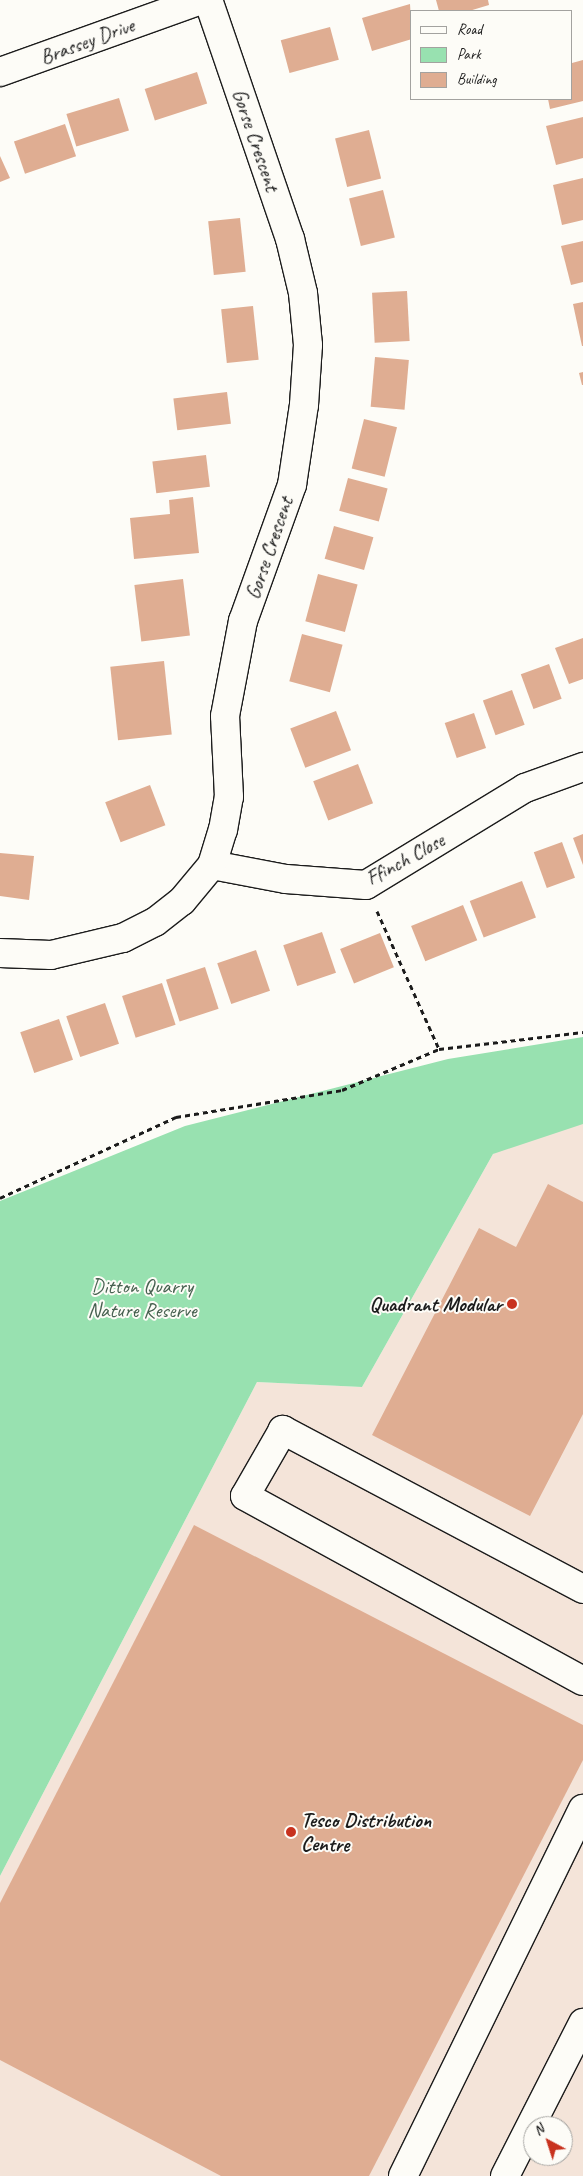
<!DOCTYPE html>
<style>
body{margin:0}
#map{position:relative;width:583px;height:2176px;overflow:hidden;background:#fdfcf7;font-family:Caveat,sans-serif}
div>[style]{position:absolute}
.built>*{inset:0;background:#f4e4d9}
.green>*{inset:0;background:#98e1b0}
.building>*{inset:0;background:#dfad92;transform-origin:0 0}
.path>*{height:3px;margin-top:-1.5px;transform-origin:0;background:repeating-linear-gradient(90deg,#1c1c1c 0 5px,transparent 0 9px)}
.roads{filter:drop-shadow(1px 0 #1c1c1c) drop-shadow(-1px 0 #1c1c1c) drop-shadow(0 1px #1c1c1c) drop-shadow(0 -1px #1c1c1c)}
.minor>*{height:28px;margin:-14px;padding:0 14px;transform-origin:14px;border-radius:14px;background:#fdfcf7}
.dots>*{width:14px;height:14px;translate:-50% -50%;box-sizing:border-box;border:2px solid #fdfcf7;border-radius:50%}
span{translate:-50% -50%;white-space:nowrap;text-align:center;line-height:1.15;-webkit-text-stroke:4px #fdfcf7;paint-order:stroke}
.street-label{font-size:21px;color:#1c1c1c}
.park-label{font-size:21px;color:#476150}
.poi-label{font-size:21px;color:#1c1c1c;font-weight:700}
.right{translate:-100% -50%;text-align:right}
.left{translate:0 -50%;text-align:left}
.legend{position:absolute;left:410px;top:10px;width:162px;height:90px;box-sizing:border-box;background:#fdfcf7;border:1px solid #a3a29f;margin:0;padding:6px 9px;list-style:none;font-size:15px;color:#1c1c1c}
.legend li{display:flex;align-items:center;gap:10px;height:25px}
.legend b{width:25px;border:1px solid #a3a29f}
.north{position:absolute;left:523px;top:2116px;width:50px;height:50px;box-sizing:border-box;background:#fdfcf7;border:1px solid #a3a29f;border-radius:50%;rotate:320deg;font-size:14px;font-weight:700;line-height:20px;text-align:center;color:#1c1c1c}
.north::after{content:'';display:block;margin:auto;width:18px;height:22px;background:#c8321e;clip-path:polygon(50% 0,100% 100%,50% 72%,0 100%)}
</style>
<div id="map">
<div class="built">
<div style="clip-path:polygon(evenodd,583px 1105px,583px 2176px,0 2176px,0 1876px,257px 1382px,362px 1387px,493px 1154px,583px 1105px,533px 2126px,563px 2126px,563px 2156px,533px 2156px,533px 2126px)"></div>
</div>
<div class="green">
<div style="clip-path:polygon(583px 1037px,583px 1124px,493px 1154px,362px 1387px,257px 1382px,0 1876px,0 1201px,185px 1126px,448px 1059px)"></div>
</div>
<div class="building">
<div style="clip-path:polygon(436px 0,488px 0,489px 5px,469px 11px,439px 11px)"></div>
<div style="clip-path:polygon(410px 4px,412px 39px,372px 51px,362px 18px)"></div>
<div style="left:330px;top:27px;width:34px;height:51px;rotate:75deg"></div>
<div style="clip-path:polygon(583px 60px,583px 101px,550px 109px,548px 99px,572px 99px,572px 63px)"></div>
<div style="left:197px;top:72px;width:33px;height:55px;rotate:72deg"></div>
<div style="left:119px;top:98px;width:34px;height:55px;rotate:73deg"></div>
<div style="clip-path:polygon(583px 117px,583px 158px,556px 165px,546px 126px)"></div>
<div style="left:65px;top:124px;width:34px;height:54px;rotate:71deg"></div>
<div style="left:369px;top:130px;width:50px;height:35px;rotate:76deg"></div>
<div style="clip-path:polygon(0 156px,10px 178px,0 182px)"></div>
<div style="clip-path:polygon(583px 178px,583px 220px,562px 225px,553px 185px)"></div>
<div style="left:383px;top:190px;width:49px;height:35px;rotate:76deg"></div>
<div style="left:240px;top:218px;width:54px;height:32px;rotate:84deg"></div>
<div style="clip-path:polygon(583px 241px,583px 282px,571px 285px,561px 246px)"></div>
<div style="left:407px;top:291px;width:50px;height:35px;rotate:87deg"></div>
<div style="clip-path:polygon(583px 302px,583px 346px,582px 346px,573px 304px)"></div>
<div style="left:253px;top:306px;width:54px;height:32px;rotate:84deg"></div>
<div style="left:375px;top:357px;width:34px;height:50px;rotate:5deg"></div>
<div style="clip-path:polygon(583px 372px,583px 385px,582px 385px,579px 373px)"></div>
<div style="left:227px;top:392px;width:32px;height:54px;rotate:83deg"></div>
<div style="left:364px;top:419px;width:34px;height:51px;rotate:14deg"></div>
<div style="left:206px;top:455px;width:32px;height:54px;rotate:83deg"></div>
<div style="left:348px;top:478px;width:41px;height:34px;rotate:15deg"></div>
<div style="clip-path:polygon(193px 497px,199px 553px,134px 559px,130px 518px,170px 514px,169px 500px)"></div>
<div style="left:334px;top:526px;width:41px;height:34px;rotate:16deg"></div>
<div style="left:318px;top:574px;width:41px;height:49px;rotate:15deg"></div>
<div style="left:183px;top:579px;width:57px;height:49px;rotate:83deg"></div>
<div style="left:302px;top:634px;width:42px;height:49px;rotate:15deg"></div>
<div style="clip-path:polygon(583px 638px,583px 679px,569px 684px,555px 648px)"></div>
<div style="left:164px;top:661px;width:74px;height:54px;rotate:84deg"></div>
<div style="left:549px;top:664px;width:37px;height:30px;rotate:70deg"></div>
<div style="left:512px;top:690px;width:37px;height:31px;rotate:70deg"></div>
<div style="left:336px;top:711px;width:42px;height:49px;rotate:69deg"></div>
<div style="left:474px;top:713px;width:37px;height:31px;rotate:71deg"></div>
<div style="left:358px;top:764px;width:42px;height:48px;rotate:69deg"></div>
<div style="left:150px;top:785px;width:43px;height:48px;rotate:69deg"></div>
<div style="clip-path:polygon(583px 834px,583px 865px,573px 838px)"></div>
<div style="left:562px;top:842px;width:38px;height:30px;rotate:70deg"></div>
<div style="clip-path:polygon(0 853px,34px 856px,29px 900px,0 896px)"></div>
<div style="left:522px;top:881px;width:39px;height:56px;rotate:69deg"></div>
<div style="left:463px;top:905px;width:38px;height:56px;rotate:68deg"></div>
<div style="left:322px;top:932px;width:43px;height:41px;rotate:71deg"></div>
<div style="left:380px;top:933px;width:37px;height:43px;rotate:68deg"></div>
<div style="left:256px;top:950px;width:43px;height:41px;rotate:71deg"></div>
<div style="left:205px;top:967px;width:44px;height:41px;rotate:72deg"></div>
<div style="left:162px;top:983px;width:44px;height:42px;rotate:72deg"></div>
<div style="left:105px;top:1003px;width:43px;height:41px;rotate:71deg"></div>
<div style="left:59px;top:1019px;width:43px;height:41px;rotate:71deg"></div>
<div style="clip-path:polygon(548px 1184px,583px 1202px,583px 1414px,530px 1516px,372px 1435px,479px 1228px,516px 1247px)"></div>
<div style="clip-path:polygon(194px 1525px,583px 1725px,583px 1760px,369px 2176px,221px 2176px,0 2060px,0 1903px)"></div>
</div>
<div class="path">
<div style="left:377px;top:911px;width:151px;rotate:65.8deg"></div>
<div style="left:0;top:1198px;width:194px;rotate:-24.7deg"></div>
<div style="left:176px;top:1117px;width:168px;rotate:-9.2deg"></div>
<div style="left:342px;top:1090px;width:105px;rotate:-22.9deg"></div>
<div style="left:439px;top:1049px;width:145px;rotate:-6.7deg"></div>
</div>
<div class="roads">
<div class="minor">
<div style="left:0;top:72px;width:214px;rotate:-19.7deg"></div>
<div style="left:212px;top:865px;width:75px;rotate:10.7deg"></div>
<div style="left:286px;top:879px;width:80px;rotate:4.3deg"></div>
<div style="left:366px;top:885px;width:186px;rotate:-31.4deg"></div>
<div style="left:525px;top:788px;width:62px;rotate:-19.9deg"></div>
<div style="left:0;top:953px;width:51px;rotate:2.2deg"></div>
<div style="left:51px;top:955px;width:74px;rotate:-13.3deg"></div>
<div style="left:123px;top:938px;width:36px;rotate:-27deg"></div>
<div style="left:155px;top:922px;width:34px;rotate:-38deg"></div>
<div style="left:182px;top:901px;width:47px;rotate:-50.2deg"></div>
<div style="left:212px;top:865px;width:37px;rotate:-73deg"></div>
<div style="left:223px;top:830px;width:34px;rotate:-80deg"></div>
<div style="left:229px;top:797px;width:81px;rotate:-92.8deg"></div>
<div style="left:225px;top:716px;width:97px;rotate:-79.3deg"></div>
<div style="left:243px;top:621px;width:145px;rotate:-70.2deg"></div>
<div style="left:292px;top:485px;width:81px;rotate:-81.5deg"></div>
<div style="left:304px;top:405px;width:60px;rotate:-86.2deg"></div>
<div style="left:308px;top:345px;width:52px;rotate:-95.5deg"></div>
<div style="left:303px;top:293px;width:56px;rotate:-103.5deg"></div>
<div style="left:290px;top:239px;width:253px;rotate:-108.9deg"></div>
<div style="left:583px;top:1589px;width:340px;rotate:-152.1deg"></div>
<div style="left:283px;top:1430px;width:76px;rotate:119.9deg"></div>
<div style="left:245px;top:1496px;width:385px;rotate:28.7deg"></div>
<div style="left:403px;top:2176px;width:409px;rotate:-63.9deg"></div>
<div style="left:505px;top:2176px;width:172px;rotate:-63deg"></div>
</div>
</div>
<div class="dots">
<div style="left:512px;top:1304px;background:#c8321e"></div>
<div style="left:291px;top:1832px;background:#c8321e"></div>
</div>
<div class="street-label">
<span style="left:87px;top:41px;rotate:-20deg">Brassey Drive</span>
<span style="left:256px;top:140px;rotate:71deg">Gorse Crescent</span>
<span style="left:269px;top:548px;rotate:-71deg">Gorse Crescent</span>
<span style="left:405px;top:859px;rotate:-29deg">Ffinch Close</span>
</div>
<div class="park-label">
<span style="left:142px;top:1298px">Ditton Quarry<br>Nature Reserve</span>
</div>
<div class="poi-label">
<span class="right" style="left:502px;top:1304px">Quadrant Modular</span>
<span class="left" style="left:301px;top:1832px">Tesco Distribution<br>Centre</span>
</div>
<ul class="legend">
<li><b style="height:6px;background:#fdfcf7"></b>Road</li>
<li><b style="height:14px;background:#98e1b0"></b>Park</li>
<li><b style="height:14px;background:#dfad92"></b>Building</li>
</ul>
<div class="north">N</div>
</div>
